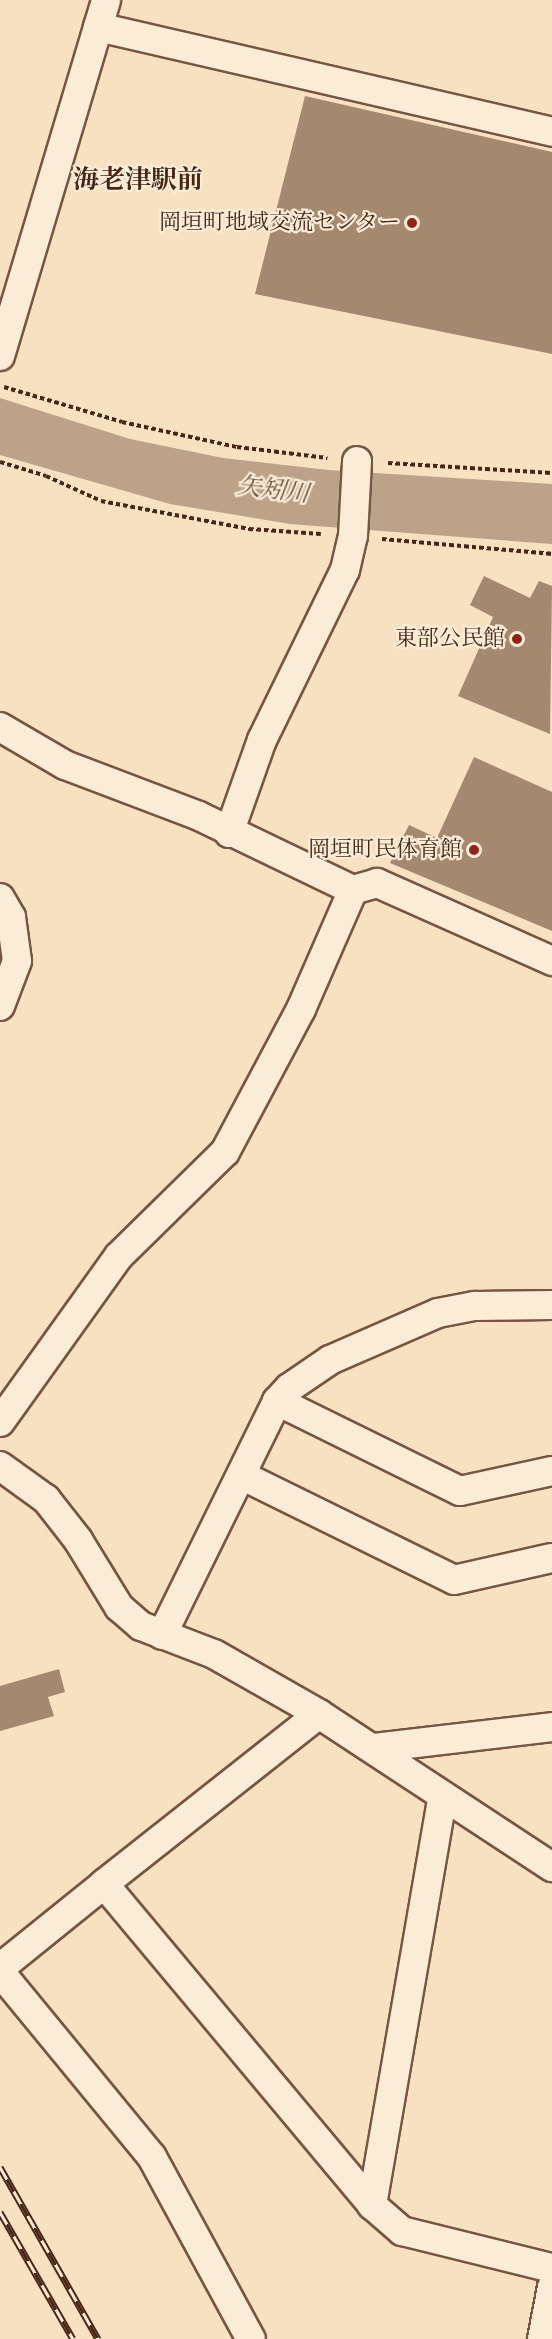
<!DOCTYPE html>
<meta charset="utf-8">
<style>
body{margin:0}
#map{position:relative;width:552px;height:2339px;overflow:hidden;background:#f8e1c1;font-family:"IM FELL DW Pica","Noto Serif JP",serif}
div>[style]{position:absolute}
.water>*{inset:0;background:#bca288}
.building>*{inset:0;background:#a48870}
.path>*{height:4px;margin-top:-2px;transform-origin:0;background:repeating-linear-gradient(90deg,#492718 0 4.5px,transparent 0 7.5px)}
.roads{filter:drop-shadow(2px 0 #755642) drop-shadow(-2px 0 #755642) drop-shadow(0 2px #755642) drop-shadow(0 -2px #755642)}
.minor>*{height:28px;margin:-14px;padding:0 14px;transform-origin:14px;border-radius:14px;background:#faecd7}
.rail>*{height:7px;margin-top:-3.5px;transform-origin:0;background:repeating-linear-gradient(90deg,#faecd7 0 14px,#492718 0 28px);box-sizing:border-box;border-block:2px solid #492718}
.dots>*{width:16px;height:16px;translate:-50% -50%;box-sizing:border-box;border:3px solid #faecd7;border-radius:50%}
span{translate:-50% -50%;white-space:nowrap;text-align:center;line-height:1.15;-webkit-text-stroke:4.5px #faecd7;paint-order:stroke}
.poi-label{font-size:22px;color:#492718}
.right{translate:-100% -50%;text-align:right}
.water-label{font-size:24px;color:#6c4c3a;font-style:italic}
.quarter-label{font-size:26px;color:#492718;font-weight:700}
</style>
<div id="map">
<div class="water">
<div style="clip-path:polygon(0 398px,130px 439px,223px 458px,328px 470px,552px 484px,552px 544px,290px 524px,170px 504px,0 455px)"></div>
</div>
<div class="building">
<div style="clip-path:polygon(305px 96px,552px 152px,552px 354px,255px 294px)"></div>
<div style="clip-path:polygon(484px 576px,530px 598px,539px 581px,552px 586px,550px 734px,458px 696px,493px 617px,470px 605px)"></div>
<div style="clip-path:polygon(474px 757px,552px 792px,552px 931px,390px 863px,409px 825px,437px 838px)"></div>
<div style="clip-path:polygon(59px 1669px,65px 1692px,48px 1697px,54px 1716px,0 1731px,0 1686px)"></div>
</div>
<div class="path">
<div style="left:4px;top:387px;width:123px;rotate:16.5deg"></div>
<div style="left:122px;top:422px;width:118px;rotate:12.3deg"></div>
<div style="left:237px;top:447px;width:91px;rotate:7deg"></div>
<div style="left:0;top:462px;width:48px;rotate:16.9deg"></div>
<div style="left:46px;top:476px;width:60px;rotate:24.4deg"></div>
<div style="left:101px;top:501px;width:151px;rotate:10.7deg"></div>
<div style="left:249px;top:529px;width:72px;rotate:4deg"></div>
<div style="left:388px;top:463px;width:164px;rotate:3.5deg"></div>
<div style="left:382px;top:539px;width:171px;rotate:5deg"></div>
</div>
<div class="roads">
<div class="minor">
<div style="left:98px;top:27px;width:466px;rotate:13deg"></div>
<div style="left:0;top:356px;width:371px;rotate:-73.4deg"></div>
<div style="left:0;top:727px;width:75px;rotate:30.3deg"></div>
<div style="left:65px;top:765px;width:143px;rotate:20.8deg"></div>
<div style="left:199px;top:816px;width:171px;rotate:25.7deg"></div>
<div style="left:353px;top:890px;width:25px;rotate:-16deg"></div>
<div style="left:377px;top:883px;width:192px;rotate:24deg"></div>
<div style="left:229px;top:833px;width:99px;rotate:-70.5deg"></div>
<div style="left:262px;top:740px;width:189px;rotate:-64deg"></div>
<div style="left:345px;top:570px;width:35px;rotate:-77deg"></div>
<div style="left:353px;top:536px;width:75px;rotate:-86.9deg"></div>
<div style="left:0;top:898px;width:22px;rotate:60deg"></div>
<div style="left:11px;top:917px;width:44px;rotate:82.2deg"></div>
<div style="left:17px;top:961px;width:48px;rotate:110.7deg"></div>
<div style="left:277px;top:1401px;width:204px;rotate:26.2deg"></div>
<div style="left:460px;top:1491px;width:94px;rotate:-12.3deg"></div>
<div style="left:0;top:1422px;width:204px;rotate:-54.4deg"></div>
<div style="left:119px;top:1256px;width:148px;rotate:-44.5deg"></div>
<div style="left:225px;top:1152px;width:162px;rotate:-62deg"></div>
<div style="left:301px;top:1009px;width:130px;rotate:-66.4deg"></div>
<div style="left:0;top:1466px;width:57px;rotate:35.7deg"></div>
<div style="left:46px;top:1499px;width:52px;rotate:52deg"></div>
<div style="left:78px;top:1540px;width:79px;rotate:58.5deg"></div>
<div style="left:119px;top:1607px;width:29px;rotate:41deg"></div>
<div style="left:141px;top:1626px;width:78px;rotate:21deg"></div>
<div style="left:214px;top:1654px;width:121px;rotate:29.7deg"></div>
<div style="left:319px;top:1714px;width:279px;rotate:33.3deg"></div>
<div style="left:241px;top:1475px;width:237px;rotate:26.2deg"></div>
<div style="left:454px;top:1580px;width:100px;rotate:-12.7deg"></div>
<div style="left:162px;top:1635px;width:261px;rotate:-63.8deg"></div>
<div style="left:277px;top:1401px;width:18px;rotate:-47deg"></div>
<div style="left:289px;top:1388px;width:50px;rotate:-34.3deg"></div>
<div style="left:330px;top:1360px;width:118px;rotate:-23.5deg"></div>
<div style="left:438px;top:1313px;width:38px;rotate:-11deg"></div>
<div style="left:475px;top:1306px;width:77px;rotate:-0.7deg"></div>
<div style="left:319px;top:1714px;width:274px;rotate:141.7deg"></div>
<div style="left:104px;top:1884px;width:418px;rotate:50.1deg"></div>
<div style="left:372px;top:2205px;width:40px;rotate:41deg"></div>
<div style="left:402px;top:2231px;width:154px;rotate:13.9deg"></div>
<div style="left:374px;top:1748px;width:179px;rotate:-6.7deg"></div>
<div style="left:0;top:1968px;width:134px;rotate:-38.9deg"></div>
<div style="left:0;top:1972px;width:239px;rotate:50.6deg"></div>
<div style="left:152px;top:2157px;width:207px;rotate:61.5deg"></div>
<div style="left:372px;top:2205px;width:415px;rotate:-80.2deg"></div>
<div style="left:542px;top:2339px;width:53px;rotate:-79.1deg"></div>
</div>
</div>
<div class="rail">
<div style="left:0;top:2167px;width:198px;rotate:60.3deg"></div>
<div style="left:0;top:2212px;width:146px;rotate:60.1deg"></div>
</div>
<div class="dots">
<div style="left:412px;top:223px;background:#8f2418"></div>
<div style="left:517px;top:639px;background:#8f2418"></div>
<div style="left:474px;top:850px;background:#8f2418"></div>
</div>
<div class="poi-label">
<span class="right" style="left:400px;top:223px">岡垣町地域交流センター</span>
<span class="right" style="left:505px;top:639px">東部公民館</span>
<span class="right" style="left:462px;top:850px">岡垣町民体育館</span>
</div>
<div class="water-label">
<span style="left:273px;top:491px;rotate:7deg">矢矧川</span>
</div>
<div class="quarter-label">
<span style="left:138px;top:181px">海老津駅前</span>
</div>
</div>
